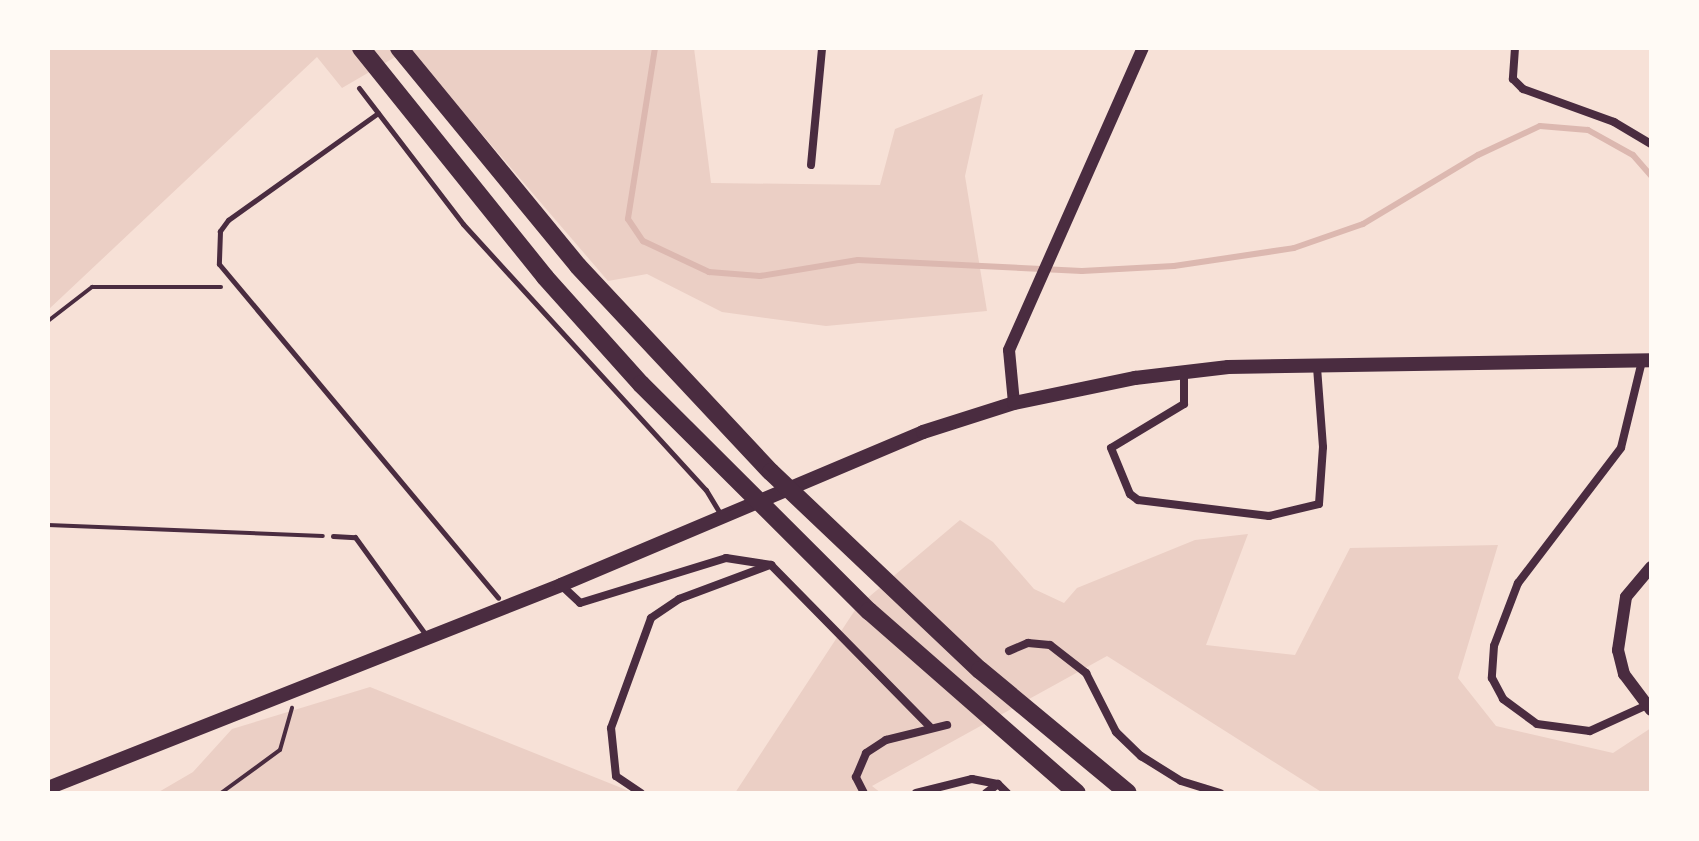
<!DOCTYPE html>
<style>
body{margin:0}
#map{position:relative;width:1699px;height:841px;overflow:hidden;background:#f7e1d7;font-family:Commissioner,sans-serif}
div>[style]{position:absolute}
.green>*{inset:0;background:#ebcfc5}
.stream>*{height:6px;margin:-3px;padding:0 3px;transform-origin:3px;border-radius:3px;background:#dcb8b0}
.path>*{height:4px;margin:-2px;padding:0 2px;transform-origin:2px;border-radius:2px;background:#4a2c40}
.service>*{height:5px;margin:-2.5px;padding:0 2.5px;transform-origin:2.5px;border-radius:2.5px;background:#4a2c40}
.minor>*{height:8px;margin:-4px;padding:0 4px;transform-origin:4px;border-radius:4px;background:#4a2c40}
.tertiary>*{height:12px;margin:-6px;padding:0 6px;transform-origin:6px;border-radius:6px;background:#4a2c40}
.primary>*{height:14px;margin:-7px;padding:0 7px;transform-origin:7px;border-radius:7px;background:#4a2c40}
.motorway>*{height:18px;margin:-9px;padding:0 9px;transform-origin:9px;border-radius:9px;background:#4a2c40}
span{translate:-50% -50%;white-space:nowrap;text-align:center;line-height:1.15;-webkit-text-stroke:6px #fffaf5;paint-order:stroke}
.frame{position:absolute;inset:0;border:50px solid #fffaf5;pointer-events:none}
</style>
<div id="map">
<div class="green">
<div style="clip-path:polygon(48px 48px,694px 48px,711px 183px,880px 185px,895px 129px,983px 94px,965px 176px,987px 311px,826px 326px,722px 312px,647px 274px,608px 281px,409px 49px,342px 88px,317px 57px,48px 310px)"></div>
<div style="clip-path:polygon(960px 520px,993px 542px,1034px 589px,1064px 603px,1077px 588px,1195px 540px,1248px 534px,1206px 645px,1295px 655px,1350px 548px,1498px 545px,1458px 678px,1496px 726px,1613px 753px,1651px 728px,1651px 793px,1323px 793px,1107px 656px,872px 786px,881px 793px,735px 793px,857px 607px)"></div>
<div style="clip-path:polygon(370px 687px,634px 793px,157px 793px,193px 772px,232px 729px)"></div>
</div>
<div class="stream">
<div style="left:655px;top:48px;width:173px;rotate:99deg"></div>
<div style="left:628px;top:219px;width:27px;rotate:56deg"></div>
<div style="left:643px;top:241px;width:73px;rotate:25.2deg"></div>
<div style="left:709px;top:272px;width:51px;rotate:4.5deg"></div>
<div style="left:760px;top:276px;width:99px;rotate:-9.3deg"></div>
<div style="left:858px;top:260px;width:224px;rotate:2.8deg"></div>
<div style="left:1082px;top:271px;width:92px;rotate:-3.1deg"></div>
<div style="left:1174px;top:266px;width:121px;rotate:-8.5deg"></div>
<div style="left:1294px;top:248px;width:73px;rotate:-19.2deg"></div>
<div style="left:1363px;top:224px;width:134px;rotate:-31deg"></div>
<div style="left:1478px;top:155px;width:68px;rotate:-25.1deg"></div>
<div style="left:1540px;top:126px;width:48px;rotate:4.8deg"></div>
<div style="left:1588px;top:130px;width:51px;rotate:29.1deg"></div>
<div style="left:1633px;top:155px;width:28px;rotate:49deg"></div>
</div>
<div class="path">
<div style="left:48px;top:321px;width:56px;rotate:-37.7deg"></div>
<div style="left:92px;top:287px;width:129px"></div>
<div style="left:48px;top:525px;width:275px;rotate:2.3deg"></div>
<div style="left:221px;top:793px;width:73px;rotate:-36.1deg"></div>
<div style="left:280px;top:750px;width:44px;rotate:-74.1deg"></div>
</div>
<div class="service">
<div style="left:359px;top:88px;width:171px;rotate:52.6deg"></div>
<div style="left:463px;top:224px;width:360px;rotate:47.6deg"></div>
<div style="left:706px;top:490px;width:31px;rotate:59deg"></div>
<div style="left:378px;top:113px;width:184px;rotate:144.5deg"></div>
<div style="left:228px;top:220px;width:14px;rotate:126deg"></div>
<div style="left:220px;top:231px;width:33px;rotate:92deg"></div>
<div style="left:219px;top:264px;width:435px;rotate:50.1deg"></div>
<div style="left:333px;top:536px;width:22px;rotate:3deg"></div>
<div style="left:355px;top:537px;width:121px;rotate:54.1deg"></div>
</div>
<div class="minor">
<div style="left:1515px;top:48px;width:31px;rotate:94deg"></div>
<div style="left:1513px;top:79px;width:14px;rotate:45deg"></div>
<div style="left:1523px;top:89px;width:97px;rotate:19.9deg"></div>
<div style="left:1614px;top:122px;width:43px;rotate:30.7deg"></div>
<div style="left:811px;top:165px;width:118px;rotate:-84.6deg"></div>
<div style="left:1642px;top:361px;width:89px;rotate:103.6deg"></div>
<div style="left:1621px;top:448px;width:170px;rotate:127.3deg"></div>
<div style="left:1518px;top:583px;width:67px;rotate:110.9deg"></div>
<div style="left:1494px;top:646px;width:32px;rotate:94deg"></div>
<div style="left:1492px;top:678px;width:24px;rotate:62deg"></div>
<div style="left:1503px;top:699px;width:42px;rotate:36.3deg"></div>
<div style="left:1537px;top:724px;width:53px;rotate:7.5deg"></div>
<div style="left:1590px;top:731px;width:60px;rotate:-24.4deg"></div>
<div style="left:1184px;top:371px;width:33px;rotate:90deg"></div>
<div style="left:1184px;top:404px;width:85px;rotate:148.9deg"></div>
<div style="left:1111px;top:448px;width:50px;rotate:67.6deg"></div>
<div style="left:1130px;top:494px;width:10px;rotate:37deg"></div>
<div style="left:1138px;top:500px;width:132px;rotate:7deg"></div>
<div style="left:1269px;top:516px;width:51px;rotate:-13.5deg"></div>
<div style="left:1319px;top:504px;width:57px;rotate:-86deg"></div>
<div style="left:1323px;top:447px;width:80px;rotate:-94.3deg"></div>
<div style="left:561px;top:585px;width:26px;rotate:43deg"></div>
<div style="left:580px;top:603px;width:153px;rotate:-17.1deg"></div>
<div style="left:726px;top:558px;width:46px;rotate:8.8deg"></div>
<div style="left:771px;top:565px;width:226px;rotate:45.5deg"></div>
<div style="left:1009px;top:651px;width:21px;rotate:-23deg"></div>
<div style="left:1028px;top:643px;width:22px;rotate:5deg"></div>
<div style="left:1050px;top:645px;width:46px;rotate:37.9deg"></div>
<div style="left:1086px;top:673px;width:66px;rotate:63deg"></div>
<div style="left:1116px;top:732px;width:35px;rotate:44deg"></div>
<div style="left:1141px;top:756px;width:47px;rotate:32deg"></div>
<div style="left:1181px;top:781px;width:41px;rotate:17.1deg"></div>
<div style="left:641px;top:793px;width:30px;rotate:-146deg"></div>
<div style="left:616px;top:776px;width:48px;rotate:-95.9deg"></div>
<div style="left:611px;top:728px;width:117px;rotate:-70deg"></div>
<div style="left:651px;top:618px;width:34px;rotate:-34deg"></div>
<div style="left:679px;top:599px;width:97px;rotate:-20.5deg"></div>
<div style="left:864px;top:793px;width:18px;rotate:-117deg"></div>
<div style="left:856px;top:777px;width:26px;rotate:-67deg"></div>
<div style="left:866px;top:753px;width:24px;rotate:-33deg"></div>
<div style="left:886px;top:740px;width:63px;rotate:-13.8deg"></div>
<div style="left:916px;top:793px;width:58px;rotate:-14deg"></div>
<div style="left:972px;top:779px;width:26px;rotate:11deg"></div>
<div style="left:998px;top:784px;width:13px;rotate:45deg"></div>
<div style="left:986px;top:793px;width:15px;rotate:-37deg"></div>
</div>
<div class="tertiary">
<div style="left:1014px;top:403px;width:53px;rotate:-95.4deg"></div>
<div style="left:1009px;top:350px;width:330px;rotate:-66.1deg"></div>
<div style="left:1651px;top:567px;width:39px;rotate:130deg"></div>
<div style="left:1626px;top:597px;width:54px;rotate:98.6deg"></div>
<div style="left:1618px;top:650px;width:25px;rotate:76deg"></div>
<div style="left:1624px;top:674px;width:45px;rotate:53.1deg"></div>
</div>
<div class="primary">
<div style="left:48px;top:788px;width:552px;rotate:-21.59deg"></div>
<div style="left:561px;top:585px;width:393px;rotate:-22.9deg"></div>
<div style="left:923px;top:432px;width:96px;rotate:-17.7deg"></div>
<div style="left:1014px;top:403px;width:124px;rotate:-11.7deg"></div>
<div style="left:1135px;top:378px;width:94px;rotate:-6.7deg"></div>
<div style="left:1228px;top:367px;width:423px;rotate:-0.9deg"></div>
</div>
<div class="motorway">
<div style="left:361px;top:48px;width:294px;rotate:51.2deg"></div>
<div style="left:545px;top:277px;width:144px;rotate:48.1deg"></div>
<div style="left:641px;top:384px;width:322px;rotate:44.9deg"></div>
<div style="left:869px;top:611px;width:276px;rotate:41.2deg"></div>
<div style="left:399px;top:48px;width:282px;rotate:50.6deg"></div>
<div style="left:578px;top:266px;width:282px;rotate:46.9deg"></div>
<div style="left:771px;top:472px;width:288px;rotate:43.5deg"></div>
<div style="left:980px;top:670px;width:192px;rotate:39.7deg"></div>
</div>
<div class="frame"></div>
</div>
